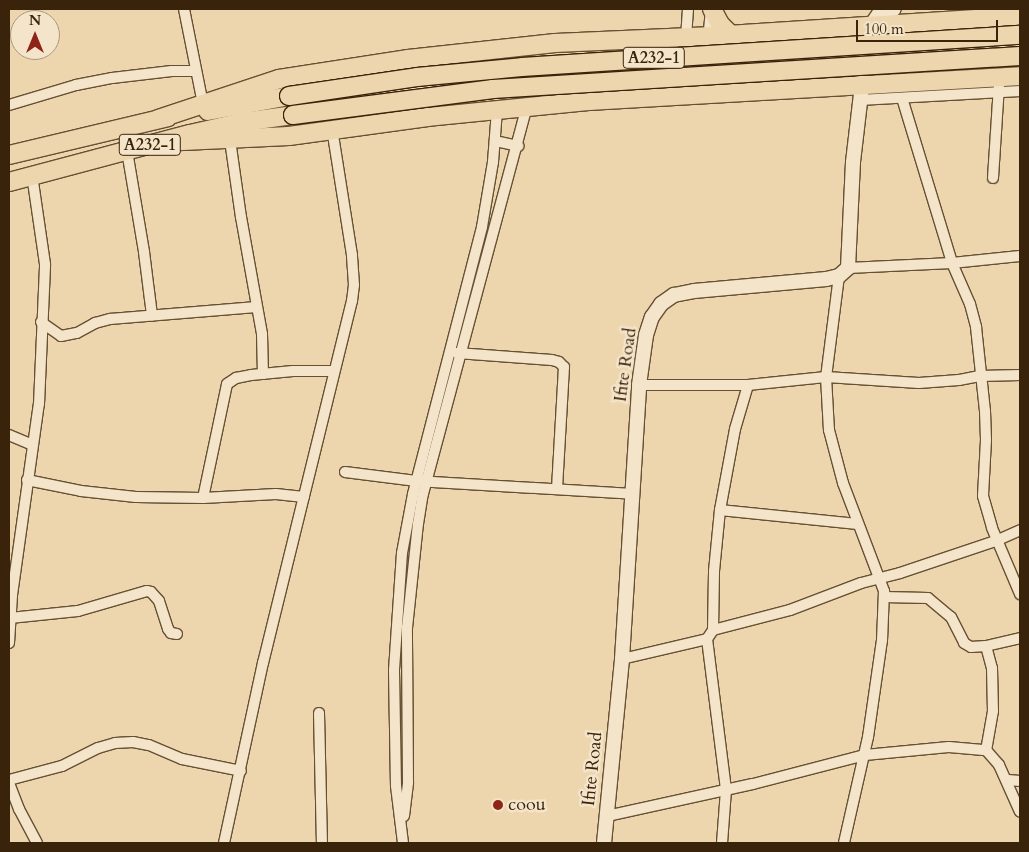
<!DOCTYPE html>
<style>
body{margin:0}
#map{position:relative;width:1029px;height:852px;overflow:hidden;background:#edd6ad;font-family:Cardo,serif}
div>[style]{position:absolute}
.roads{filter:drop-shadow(1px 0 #665033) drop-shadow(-1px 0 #665033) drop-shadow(0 1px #665033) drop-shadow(0 -1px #665033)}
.street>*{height:10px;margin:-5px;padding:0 5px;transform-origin:5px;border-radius:5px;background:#f3e4ca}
.secondary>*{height:14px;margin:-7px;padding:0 7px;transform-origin:7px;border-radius:7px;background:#f3e4ca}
.highway>*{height:18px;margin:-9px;padding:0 9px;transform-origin:9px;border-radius:9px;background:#edd6ad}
.bridges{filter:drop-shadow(1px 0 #39230a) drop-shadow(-1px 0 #39230a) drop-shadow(0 1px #39230a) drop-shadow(0 -1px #39230a)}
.highway-bridge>*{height:18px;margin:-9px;padding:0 9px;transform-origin:9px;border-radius:9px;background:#edd6ad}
.dots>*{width:14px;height:14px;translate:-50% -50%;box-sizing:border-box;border:2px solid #f3e4ca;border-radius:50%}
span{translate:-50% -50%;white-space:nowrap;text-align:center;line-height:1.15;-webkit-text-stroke:5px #f3e4ca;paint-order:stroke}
.shield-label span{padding:1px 4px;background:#f3e4ca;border:1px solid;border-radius:4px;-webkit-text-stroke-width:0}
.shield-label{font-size:16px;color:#39230a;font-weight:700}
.street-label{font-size:18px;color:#39230a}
.poi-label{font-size:18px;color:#39230a}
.left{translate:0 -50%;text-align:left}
.frame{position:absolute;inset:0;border:10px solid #39230a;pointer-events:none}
.north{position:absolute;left:10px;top:10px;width:50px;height:50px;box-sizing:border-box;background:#f3e4ca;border:1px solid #a9977d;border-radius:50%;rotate:0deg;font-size:14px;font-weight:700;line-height:20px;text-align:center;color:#39230a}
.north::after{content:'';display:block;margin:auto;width:18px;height:22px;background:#8f2418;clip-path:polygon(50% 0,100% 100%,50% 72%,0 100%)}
.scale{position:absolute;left:856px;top:20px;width:142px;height:22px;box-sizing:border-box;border:2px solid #39230a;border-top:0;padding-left:6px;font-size:15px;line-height:18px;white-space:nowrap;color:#39230a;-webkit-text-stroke:4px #f3e4ca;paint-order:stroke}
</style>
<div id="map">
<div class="roads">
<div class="street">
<div style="left:184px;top:9px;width:97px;rotate:78.7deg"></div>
<div style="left:688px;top:9px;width:28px;rotate:94deg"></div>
<div style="left:686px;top:37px;width:28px;rotate:82deg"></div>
<div style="left:690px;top:65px;width:15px;rotate:67deg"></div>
<div style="left:704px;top:80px;width:70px;rotate:-84.3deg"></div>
<div style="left:902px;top:98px;width:172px;rotate:73.1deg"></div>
<div style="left:952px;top:263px;width:45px;rotate:66.3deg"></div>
<div style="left:970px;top:304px;width:24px;rotate:75deg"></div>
<div style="left:976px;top:327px;width:84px;rotate:83.9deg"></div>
<div style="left:985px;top:411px;width:29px;rotate:88deg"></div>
<div style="left:986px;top:440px;width:56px;rotate:93.1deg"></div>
<div style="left:983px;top:496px;width:33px;rotate:74deg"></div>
<div style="left:992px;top:528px;width:72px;rotate:67deg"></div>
<div style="left:860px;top:100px;width:160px;rotate:-3.2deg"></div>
<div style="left:9px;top:105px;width:70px;rotate:-16.6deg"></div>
<div style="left:76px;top:85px;width:37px;rotate:-11deg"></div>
<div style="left:112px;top:78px;width:60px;rotate:-6.7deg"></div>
<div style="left:172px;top:71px;width:24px"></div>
<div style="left:230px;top:140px;width:78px;rotate:81.9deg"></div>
<div style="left:241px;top:217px;width:119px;rotate:79.8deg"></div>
<div style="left:262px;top:334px;width:40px;rotate:88.6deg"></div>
<div style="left:495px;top:141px;width:24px;rotate:12deg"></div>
<div style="left:127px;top:151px;width:102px;rotate:80.4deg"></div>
<div style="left:144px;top:252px;width:64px;rotate:82.8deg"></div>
<div style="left:993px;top:178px;width:92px;rotate:-86.3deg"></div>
<div style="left:848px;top:268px;width:104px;rotate:-2.8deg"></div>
<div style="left:952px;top:263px;width:68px;rotate:-5.9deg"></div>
<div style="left:839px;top:276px;width:102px;rotate:97.3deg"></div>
<div style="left:826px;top:377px;width:53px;rotate:86.8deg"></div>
<div style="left:829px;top:430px;width:55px;rotate:75.2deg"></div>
<div style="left:843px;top:483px;width:116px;rotate:69.2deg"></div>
<div style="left:884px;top:591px;width:49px;rotate:92.3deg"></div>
<div style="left:882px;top:640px;width:98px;rotate:98.2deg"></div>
<div style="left:868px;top:737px;width:109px;rotate:102.8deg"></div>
<div style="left:41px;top:322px;width:24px;rotate:35deg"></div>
<div style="left:61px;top:336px;width:16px;rotate:-11deg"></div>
<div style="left:77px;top:333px;width:21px;rotate:-29deg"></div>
<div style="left:95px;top:323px;width:16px;rotate:-15deg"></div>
<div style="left:110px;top:319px;width:147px;rotate:-4.7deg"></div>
<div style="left:457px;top:353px;width:95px;rotate:4.2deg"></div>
<div style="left:552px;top:360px;width:7px;rotate:16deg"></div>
<div style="left:559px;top:362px;width:7px;rotate:45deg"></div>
<div style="left:564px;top:367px;width:121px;rotate:93.3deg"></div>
<div style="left:639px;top:385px;width:109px"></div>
<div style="left:748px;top:385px;width:78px;rotate:-5.9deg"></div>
<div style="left:826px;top:377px;width:93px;rotate:3.7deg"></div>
<div style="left:919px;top:383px;width:40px;rotate:-4.3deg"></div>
<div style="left:959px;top:380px;width:21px;rotate:-11deg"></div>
<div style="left:980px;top:376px;width:40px;rotate:-1.4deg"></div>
<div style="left:9px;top:435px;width:25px;rotate:23deg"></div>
<div style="left:345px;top:472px;width:72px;rotate:7.2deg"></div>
<div style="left:416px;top:481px;width:217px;rotate:3.4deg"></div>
<div style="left:27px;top:480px;width:55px;rotate:11.5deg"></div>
<div style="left:81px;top:491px;width:55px;rotate:6.2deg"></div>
<div style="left:136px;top:497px;width:67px;rotate:0.9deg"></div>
<div style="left:203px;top:498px;width:73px;rotate:-3.1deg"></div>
<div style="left:276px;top:494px;width:28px;rotate:6deg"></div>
<div style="left:203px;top:498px;width:116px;rotate:-78.1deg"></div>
<div style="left:227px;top:384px;width:11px;rotate:-34deg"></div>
<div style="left:236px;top:378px;width:15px;rotate:-11deg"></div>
<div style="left:251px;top:375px;width:42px;rotate:-5.4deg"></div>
<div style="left:293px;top:371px;width:41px"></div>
<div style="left:720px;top:510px;width:138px;rotate:5.8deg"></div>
<div style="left:884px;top:597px;width:44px;rotate:1.3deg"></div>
<div style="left:928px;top:598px;width:30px;rotate:40deg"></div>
<div style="left:951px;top:617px;width:29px;rotate:63deg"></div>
<div style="left:964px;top:643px;width:8px;rotate:30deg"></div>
<div style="left:971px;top:647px;width:15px;rotate:-4deg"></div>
<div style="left:986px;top:646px;width:35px;rotate:-13deg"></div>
<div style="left:10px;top:618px;width:68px;rotate:-5.9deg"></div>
<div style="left:78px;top:611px;width:72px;rotate:-16.2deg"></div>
<div style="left:147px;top:591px;width:4px;rotate:14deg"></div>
<div style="left:151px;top:592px;width:12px;rotate:48deg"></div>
<div style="left:159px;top:601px;width:29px;rotate:72deg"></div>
<div style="left:168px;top:629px;width:5px;rotate:53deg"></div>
<div style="left:171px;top:633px;width:6px;rotate:9deg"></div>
<div style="left:713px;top:630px;width:59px;rotate:-89deg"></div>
<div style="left:714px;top:571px;width:61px;rotate:-84.4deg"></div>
<div style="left:720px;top:510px;width:82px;rotate:-79.5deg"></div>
<div style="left:735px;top:429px;width:46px;rotate:-73.5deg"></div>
<div style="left:707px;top:639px;width:152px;rotate:82.8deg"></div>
<div style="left:726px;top:790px;width:53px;rotate:94.3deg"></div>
<div style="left:9px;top:643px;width:48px;rotate:-86.4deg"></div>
<div style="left:12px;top:595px;width:193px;rotate:-82deg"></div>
<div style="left:39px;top:404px;width:140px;rotate:-87.5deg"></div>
<div style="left:45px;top:264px;width:90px;rotate:-98.3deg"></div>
<div style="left:986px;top:646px;width:23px;rotate:75deg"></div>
<div style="left:992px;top:668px;width:43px;rotate:88.7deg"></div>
<div style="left:993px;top:711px;width:40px;rotate:100deg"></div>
<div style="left:622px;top:659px;width:87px;rotate:-13.2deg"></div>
<div style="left:707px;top:639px;width:11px;rotate:-56deg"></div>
<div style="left:713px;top:630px;width:80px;rotate:-14.6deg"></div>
<div style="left:790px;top:610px;width:76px;rotate:-20.8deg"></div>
<div style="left:861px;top:583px;width:40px;rotate:-14.4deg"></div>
<div style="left:900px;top:573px;width:103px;rotate:-18.6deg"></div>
<div style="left:998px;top:540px;width:24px;rotate:-24deg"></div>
<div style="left:319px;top:713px;width:130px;rotate:88.7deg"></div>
<div style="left:9px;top:780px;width:55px;rotate:-14.8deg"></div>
<div style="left:62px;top:766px;width:40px;rotate:-26.6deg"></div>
<div style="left:98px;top:748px;width:18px;rotate:-16deg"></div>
<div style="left:115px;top:743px;width:18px;rotate:-3deg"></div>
<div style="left:133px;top:742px;width:16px;rotate:11deg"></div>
<div style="left:149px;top:745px;width:36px;rotate:23deg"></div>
<div style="left:182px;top:759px;width:60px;rotate:11.5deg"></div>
<div style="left:1008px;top:780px;width:12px;rotate:5deg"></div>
<div style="left:9px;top:783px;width:28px;rotate:69deg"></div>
<div style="left:19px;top:809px;width:38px;rotate:62deg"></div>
<div style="left:404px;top:816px;width:34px;rotate:-83deg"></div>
<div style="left:408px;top:782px;width:154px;rotate:-90.4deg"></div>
<div style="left:407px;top:628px;width:105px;rotate:-84deg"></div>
<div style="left:418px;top:524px;width:30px;rotate:-81deg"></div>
<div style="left:423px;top:494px;width:401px;rotate:-75deg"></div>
<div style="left:607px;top:816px;width:149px;rotate:-12.4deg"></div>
<div style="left:753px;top:784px;width:116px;rotate:-14.5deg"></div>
<div style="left:865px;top:755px;width:84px;rotate:-5.4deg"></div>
<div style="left:949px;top:747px;width:37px;rotate:5deg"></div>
<div style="left:986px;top:750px;width:20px;rotate:49deg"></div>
<div style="left:999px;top:765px;width:51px;rotate:65.9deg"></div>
<div style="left:224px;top:843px;width:184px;rotate:-77.8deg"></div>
<div style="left:263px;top:663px;width:373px;rotate:-76.2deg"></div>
<div style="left:352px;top:301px;width:16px;rotate:-83deg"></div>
<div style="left:354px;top:285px;width:30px;rotate:-94deg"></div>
<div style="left:352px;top:255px;width:128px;rotate:-99deg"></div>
<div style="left:403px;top:843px;width:57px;rotate:-97deg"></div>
<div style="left:396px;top:786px;width:116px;rotate:-91deg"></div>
<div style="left:394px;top:670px;width:117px;rotate:-86.1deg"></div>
<div style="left:402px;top:553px;width:60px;rotate:-79.4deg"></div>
<div style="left:413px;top:494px;width:276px;rotate:-75.5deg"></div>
<div style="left:482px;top:227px;width:66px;rotate:-80.4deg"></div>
<div style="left:493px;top:162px;width:52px;rotate:-85.6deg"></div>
</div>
<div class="secondary">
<div style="left:604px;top:843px;width:185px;rotate:-84.4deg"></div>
<div style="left:622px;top:659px;width:275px;rotate:-86.4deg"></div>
<div style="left:639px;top:385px;width:50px;rotate:-82deg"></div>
<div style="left:646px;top:335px;width:19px;rotate:-72deg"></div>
<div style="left:652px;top:317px;width:16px;rotate:-55deg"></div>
<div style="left:661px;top:304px;width:16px;rotate:-35deg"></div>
<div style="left:674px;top:295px;width:20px;rotate:-11deg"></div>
<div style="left:694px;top:291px;width:133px;rotate:-5.2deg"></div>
<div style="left:826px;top:279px;width:13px;rotate:-13deg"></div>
<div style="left:839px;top:276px;width:12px;rotate:-42deg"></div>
<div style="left:848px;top:268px;width:106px;rotate:-87.3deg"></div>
<div style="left:853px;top:162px;width:78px;rotate:-83.3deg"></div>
<div style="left:862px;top:85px;width:46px;rotate:-90deg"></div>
<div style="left:862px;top:39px;width:32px;rotate:-56deg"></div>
<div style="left:880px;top:12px;width:14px;rotate:-12deg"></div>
</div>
<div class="highway">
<div style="left:712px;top:9px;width:17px;rotate:62deg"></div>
<div style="left:720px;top:24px;width:16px;rotate:45deg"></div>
<div style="left:208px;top:111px;width:82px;rotate:-10.5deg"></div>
<div style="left:158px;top:119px;width:127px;rotate:-18.3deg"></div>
<div style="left:279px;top:79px;width:131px;rotate:-8.8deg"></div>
<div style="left:408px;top:59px;width:148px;rotate:-6.2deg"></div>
<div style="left:555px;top:43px;width:158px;rotate:-2.5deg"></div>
<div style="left:713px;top:36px;width:308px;rotate:-3.7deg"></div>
<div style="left:162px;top:142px;width:127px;rotate:-2.7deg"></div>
<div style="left:289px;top:136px;width:140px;rotate:-7.8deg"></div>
<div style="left:428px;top:117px;width:162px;rotate:-5.7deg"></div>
<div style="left:589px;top:101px;width:432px;rotate:-3.3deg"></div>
<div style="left:9px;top:155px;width:163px;rotate:-13.4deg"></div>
<div style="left:9px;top:182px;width:187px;rotate:-14.9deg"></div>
<div style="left:190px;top:134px;width:54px;rotate:-12.8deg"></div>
<div style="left:243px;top:122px;width:50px;rotate:-8deg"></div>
</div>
</div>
<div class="bridges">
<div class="highway-bridge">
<div style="left:289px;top:96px;width:129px;rotate:-8.4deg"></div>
<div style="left:417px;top:77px;width:105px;rotate:-5.4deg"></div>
<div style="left:522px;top:67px;width:499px;rotate:-3.7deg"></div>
<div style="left:293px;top:115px;width:202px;rotate:-7.4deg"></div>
<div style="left:493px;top:89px;width:528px;rotate:-3.58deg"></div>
</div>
</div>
<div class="dots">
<div style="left:498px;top:805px;background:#8f2418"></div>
</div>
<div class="shield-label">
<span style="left:654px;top:58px">A232-1</span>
<span style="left:150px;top:145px">A232-1</span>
</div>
<div class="street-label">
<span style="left:626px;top:365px;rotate:-82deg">Ifite Road</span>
<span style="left:593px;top:769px;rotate:-84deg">Ifite Road</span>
</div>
<div class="poi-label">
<span class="left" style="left:508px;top:805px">coou</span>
</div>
<div class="frame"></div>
<div class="north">N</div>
<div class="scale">100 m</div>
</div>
